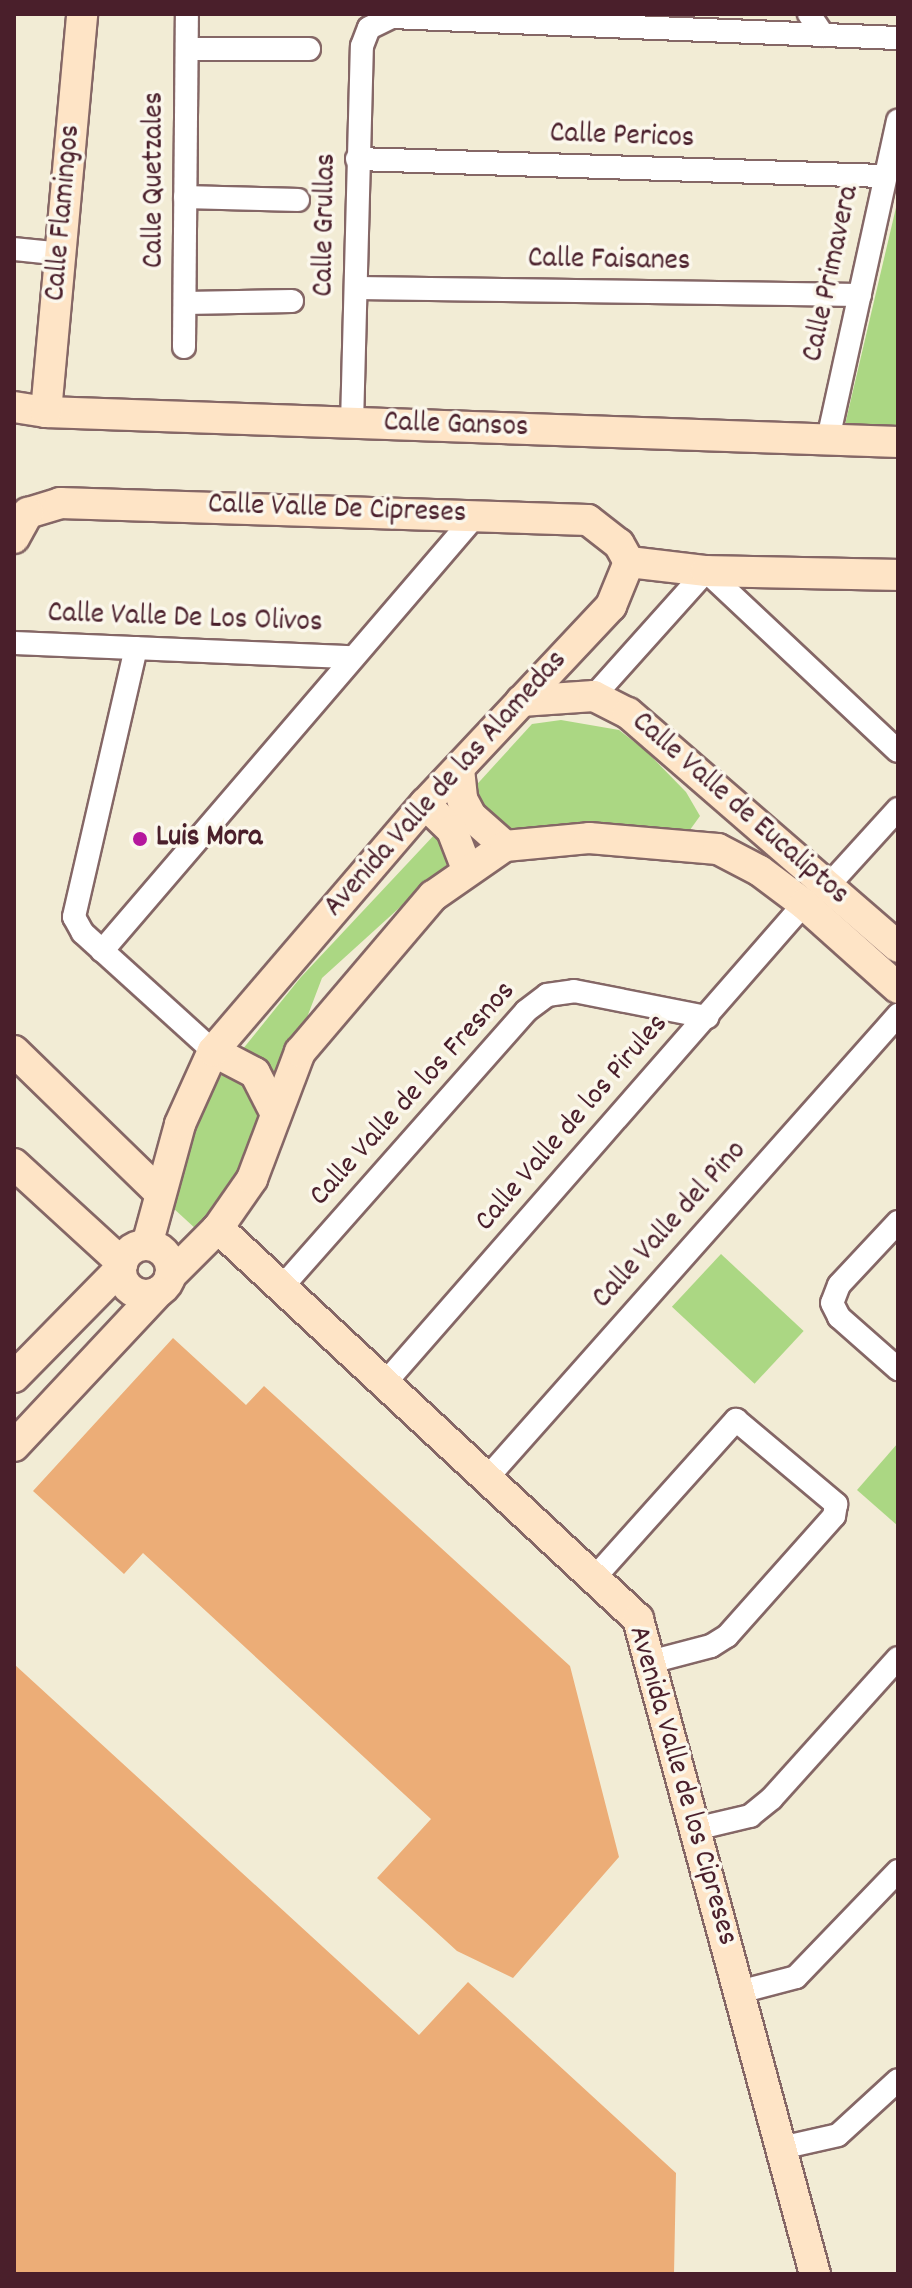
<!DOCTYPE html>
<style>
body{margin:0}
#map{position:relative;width:912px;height:2288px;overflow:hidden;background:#f2ecd5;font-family:Dekko,sans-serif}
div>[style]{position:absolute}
.green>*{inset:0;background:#abd783;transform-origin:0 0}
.building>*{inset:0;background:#ecad77}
.roads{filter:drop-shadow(2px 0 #856766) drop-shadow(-2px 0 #856766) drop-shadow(0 2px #856766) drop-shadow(0 -2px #856766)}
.street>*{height:22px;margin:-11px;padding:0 11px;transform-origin:11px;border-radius:11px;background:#fff}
.secondary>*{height:30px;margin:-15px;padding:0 15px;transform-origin:15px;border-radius:15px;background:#fee4c6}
.secondary>.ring{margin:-15px;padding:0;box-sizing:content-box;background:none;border:30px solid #fee4c6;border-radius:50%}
.dots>*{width:22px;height:22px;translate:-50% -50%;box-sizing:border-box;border:4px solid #fbf7ec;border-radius:50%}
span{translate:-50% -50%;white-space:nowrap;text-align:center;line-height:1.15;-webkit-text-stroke:7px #fbf7ec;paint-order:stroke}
.street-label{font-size:30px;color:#4a1f2b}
.poi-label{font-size:30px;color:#4a1f2b;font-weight:700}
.left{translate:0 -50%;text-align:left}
.frame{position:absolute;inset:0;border:16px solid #4a1f2b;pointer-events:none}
</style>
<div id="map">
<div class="green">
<div style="clip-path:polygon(898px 199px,898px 430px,844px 429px)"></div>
<div style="clip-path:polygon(561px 720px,619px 730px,646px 751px,686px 792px,700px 816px,687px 834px,497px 837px,470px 792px,532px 724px)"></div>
<div style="clip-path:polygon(436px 833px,451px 861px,322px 978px,256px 1152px,197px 1230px,172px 1207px,204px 1097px,301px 977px)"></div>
<div style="left:721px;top:1254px;width:113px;height:72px;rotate:43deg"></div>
<div style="clip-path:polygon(898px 1443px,898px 1526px,857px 1490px)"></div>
</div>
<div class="building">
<div style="clip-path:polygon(173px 1338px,246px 1405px,264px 1386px,570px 1666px,619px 1857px,513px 1978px,457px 1951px,377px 1878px,431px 1819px,143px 1553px,124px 1574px,33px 1491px)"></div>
<div style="clip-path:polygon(14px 1664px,419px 2035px,468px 1982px,676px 2173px,674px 2274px,14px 2274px)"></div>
</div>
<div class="roads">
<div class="street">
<div style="left:809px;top:14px;width:25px;rotate:56deg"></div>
<div style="left:187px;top:49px;width:122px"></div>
<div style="left:357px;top:159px;width:527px;rotate:1.85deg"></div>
<div style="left:185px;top:197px;width:113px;rotate:1.5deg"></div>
<div style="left:14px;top:249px;width:48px;rotate:5.9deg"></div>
<div style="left:357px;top:288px;width:503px;rotate:0.8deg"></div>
<div style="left:185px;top:303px;width:107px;rotate:-1.1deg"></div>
<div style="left:184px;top:347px;width:333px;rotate:-89.5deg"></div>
<div style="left:352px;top:424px;width:378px;rotate:-88.5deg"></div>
<div style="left:362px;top:46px;width:19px;rotate:-69deg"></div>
<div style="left:369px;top:28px;width:25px;rotate:-26deg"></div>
<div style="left:392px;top:17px;width:506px;rotate:2.38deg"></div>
<div style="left:828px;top:439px;width:326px;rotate:-77.6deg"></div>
<div style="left:14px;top:643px;width:339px;rotate:2.4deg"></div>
<div style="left:136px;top:648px;width:276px;rotate:103deg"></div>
<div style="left:74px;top:917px;width:18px;rotate:61deg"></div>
<div style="left:83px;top:933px;width:176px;rotate:42.2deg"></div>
<div style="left:594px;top:696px;width:168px;rotate:-48.1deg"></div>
<div style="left:706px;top:571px;width:263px;rotate:43.2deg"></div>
<div style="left:828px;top:886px;width:104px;rotate:-47.7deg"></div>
<div style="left:102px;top:951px;width:576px;rotate:-49.37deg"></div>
<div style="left:898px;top:1222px;width:86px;rotate:133.1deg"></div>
<div style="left:839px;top:1285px;width:19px;rotate:111deg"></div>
<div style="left:832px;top:1303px;width:16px;rotate:63deg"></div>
<div style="left:839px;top:1317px;width:79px;rotate:41.4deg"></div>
<div style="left:282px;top:1287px;width:368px;rotate:-48.5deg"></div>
<div style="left:526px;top:1011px;width:26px;rotate:-37deg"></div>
<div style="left:547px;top:995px;width:27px;rotate:-8deg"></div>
<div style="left:574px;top:991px;width:136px;rotate:11.1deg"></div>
<div style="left:385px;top:1383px;width:636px;rotate:-48.82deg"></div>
<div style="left:488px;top:1477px;width:618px;rotate:-48.41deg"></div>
<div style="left:596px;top:1576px;width:210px;rotate:-48.1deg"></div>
<div style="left:736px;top:1420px;width:131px;rotate:40deg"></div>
<div style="left:836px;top:1504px;width:12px;rotate:99deg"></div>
<div style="left:834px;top:1516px;width:161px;rotate:131.7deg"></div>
<div style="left:727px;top:1636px;width:19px;rotate:148deg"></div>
<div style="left:711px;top:1646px;width:63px;rotate:165.3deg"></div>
<div style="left:695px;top:1829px;width:57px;rotate:-13.3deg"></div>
<div style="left:750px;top:1816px;width:28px;rotate:-39deg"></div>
<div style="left:772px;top:1798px;width:188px;rotate:-48deg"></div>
<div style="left:739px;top:1992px;width:59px;rotate:-14.7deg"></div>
<div style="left:796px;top:1977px;width:147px;rotate:-46.1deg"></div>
<div style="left:781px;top:2148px;width:58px;rotate:-12.8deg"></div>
<div style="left:838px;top:2135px;width:81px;rotate:-42.5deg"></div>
</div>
<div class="secondary">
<div style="left:14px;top:407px;width:32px;rotate:9deg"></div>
<div style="left:46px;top:412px;width:853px;rotate:2.02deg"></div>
<div style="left:46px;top:412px;width:400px;rotate:-84.8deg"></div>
<div style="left:28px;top:513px;width:34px;rotate:-17deg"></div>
<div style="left:60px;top:503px;width:528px;rotate:1.84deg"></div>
<div style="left:588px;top:520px;width:39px;rotate:38deg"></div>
<div style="left:619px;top:544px;width:21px;rotate:61deg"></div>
<div style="left:14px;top:538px;width:29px;rotate:-61deg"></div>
<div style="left:629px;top:562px;width:78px;rotate:6.7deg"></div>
<div style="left:706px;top:571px;width:192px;rotate:1.2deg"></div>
<div style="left:521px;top:701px;width:73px;rotate:-3.9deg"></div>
<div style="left:594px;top:696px;width:38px;rotate:27deg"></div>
<div style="left:628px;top:713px;width:357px;rotate:40.9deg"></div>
<div style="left:459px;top:769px;width:30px;rotate:84deg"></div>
<div style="left:462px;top:799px;width:19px;rotate:62deg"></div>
<div style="left:471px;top:816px;width:45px;rotate:41.4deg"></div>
<div style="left:425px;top:804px;width:37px;rotate:44deg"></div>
<div style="left:452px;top:830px;width:42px;rotate:69deg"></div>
<div style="left:14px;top:1051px;width:201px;rotate:44.2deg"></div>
<div style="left:213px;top:1051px;width:47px;rotate:27.6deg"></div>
<div style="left:255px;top:1073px;width:44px;rotate:62.9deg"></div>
<div style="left:14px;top:1164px;width:147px;rotate:42.5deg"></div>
<div style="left:218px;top:1228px;width:574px;rotate:42.95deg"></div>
<div style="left:638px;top:1619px;width:678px;rotate:74.88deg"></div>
<div class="ring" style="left:121px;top:1245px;width:20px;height:20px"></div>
<div style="left:147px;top:1245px;width:125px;rotate:-74.7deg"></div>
<div style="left:180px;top:1124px;width:80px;rotate:-65.7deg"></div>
<div style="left:213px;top:1051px;width:326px;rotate:-49.4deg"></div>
<div style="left:425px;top:804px;width:272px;rotate:-46.8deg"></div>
<div style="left:611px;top:606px;width:48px;rotate:-67.8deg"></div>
<div style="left:170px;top:1276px;width:68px;rotate:-45deg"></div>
<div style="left:218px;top:1228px;width:60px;rotate:-55.2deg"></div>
<div style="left:252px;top:1179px;width:136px;rotate:-69.3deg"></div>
<div style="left:300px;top:1052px;width:205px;rotate:-49.6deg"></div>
<div style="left:433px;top:896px;width:88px;rotate:-34.8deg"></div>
<div style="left:505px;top:846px;width:84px;rotate:-5.4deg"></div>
<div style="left:589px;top:838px;width:129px;rotate:4.9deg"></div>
<div style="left:718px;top:849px;width:47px;rotate:27.6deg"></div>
<div style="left:760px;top:871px;width:55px;rotate:36.9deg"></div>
<div style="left:804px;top:904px;width:126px;rotate:41.8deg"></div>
<div style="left:14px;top:1377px;width:153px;rotate:-45.5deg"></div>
<div style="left:14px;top:1446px;width:211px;rotate:-46.9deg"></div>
</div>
</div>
<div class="dots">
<div style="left:140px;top:839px;background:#b5179e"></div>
</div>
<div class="street-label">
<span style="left:622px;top:138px;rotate:2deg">Calle Pericos</span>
<span style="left:156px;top:180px;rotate:-90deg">Calle Quetzales</span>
<span style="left:65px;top:213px;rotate:-85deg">Calle Flamingos</span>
<span style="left:327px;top:225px;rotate:-89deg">Calle Grullas</span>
<span style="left:609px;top:262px;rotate:1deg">Calle Faisanes</span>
<span style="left:833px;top:274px;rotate:-78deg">Calle Primavera</span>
<span style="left:456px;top:427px;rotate:2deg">Calle Gansos</span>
<span style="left:337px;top:511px;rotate:2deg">Calle Valle De Cipreses</span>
<span style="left:185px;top:620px;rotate:2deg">Calle Valle De Los Olivos</span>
<span style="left:447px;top:785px;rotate:-48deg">Avenida Valle de las Alamedas</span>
<span style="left:739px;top:810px;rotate:41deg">Calle Valle de Eucaliptos</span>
<span style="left:414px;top:1095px;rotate:-48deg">Calle Valle de los Fresnos</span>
<span style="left:573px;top:1124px;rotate:-49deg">Calle Valle de los Pirules</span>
<span style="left:671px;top:1226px;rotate:-48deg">Calle Valle del Pino</span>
<span style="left:681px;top:1786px;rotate:74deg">Avenida Valle de los Cipreses</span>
</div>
<div class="poi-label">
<span class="left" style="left:156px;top:839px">Luis Mora</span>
</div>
<div class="frame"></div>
</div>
